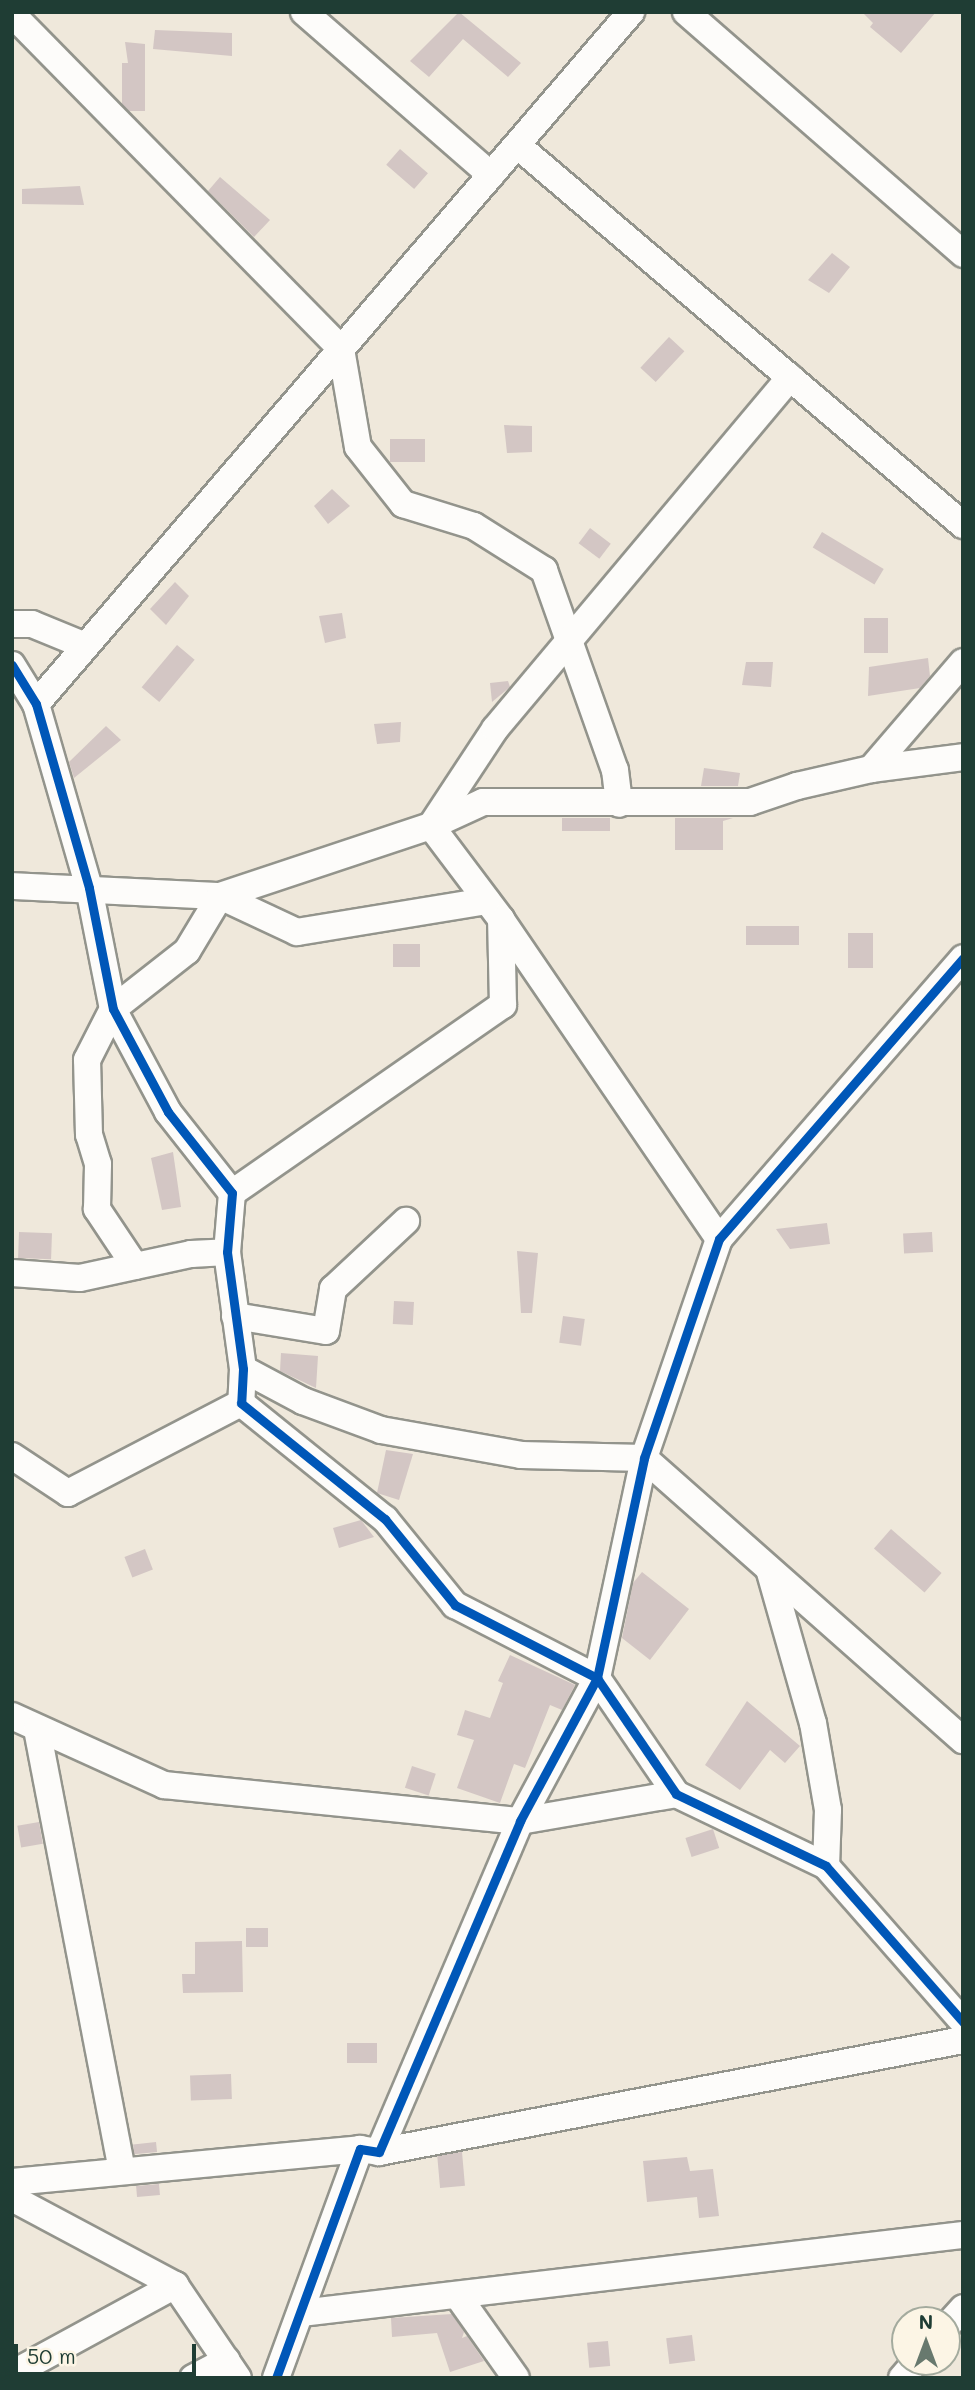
<!DOCTYPE html>
<style>
body{margin:0}
#map{position:relative;width:975px;height:2390px;overflow:hidden;background:#efe8db;font-family:Mali,sans-serif}
div>[style]{position:absolute}
.building>*{inset:0;background:#d3c6c4;transform-origin:0 0}
.roads{filter:drop-shadow(2px 0 #93948c) drop-shadow(-2px 0 #93948c) drop-shadow(0 2px #93948c) drop-shadow(0 -2px #93948c)}
.minor>*{height:26px;margin:-13px;padding:0 13px;transform-origin:13px;border-radius:13px;background:#fdfcfa}
.cycleway>*{height:9px;margin:-4.5px;padding:0 4.5px;transform-origin:4.5px;border-radius:4.5px;background:#0057b8}
span{translate:-50% -50%;white-space:nowrap;text-align:center;line-height:1.15;-webkit-text-stroke:5px #fcf5e5;paint-order:stroke}
.frame{position:absolute;inset:0;border:14px solid #1f3d34;pointer-events:none}
.north{position:absolute;left:891px;top:2306px;width:70px;height:70px;box-sizing:border-box;background:#fcf5e5;border:2px solid #a4ab9e;border-radius:50%;rotate:0deg;font-size:19px;font-weight:700;line-height:28px;text-align:center;color:#1f3d34}
.north::after{content:'';display:block;margin:auto;width:24px;height:32px;background:#68796e;clip-path:polygon(50% 0,100% 100%,50% 72%,0 100%)}
.scale{position:absolute;left:14px;top:2344px;width:182px;height:32px;box-sizing:border-box;border:4px solid #1f3d34;border-top:0;padding-left:9px;font-size:21px;line-height:24px;white-space:nowrap;color:#1f3d34;-webkit-text-stroke:5px #fcf5e5;paint-order:stroke}
</style>
<div id="map">
<div class="building">
<div style="clip-path:polygon(459px 12px,521px 63px,508px 77px,463px 39px,429px 77px,410px 61px)"></div>
<div style="clip-path:polygon(862px 12px,936px 12px,901px 53px,870px 27px,873px 23px)"></div>
<div style="clip-path:polygon(155px 30px,232px 33px,232px 56px,153px 49px)"></div>
<div style="clip-path:polygon(125px 42px,145px 44px,145px 111px,129px 111px,122px 104px,122px 63px,128px 63px)"></div>
<div style="left:400px;top:149px;width:37px;height:21px;rotate:41deg"></div>
<div style="clip-path:polygon(220px 177px,270px 220px,254px 237px,208px 191px)"></div>
<div style="clip-path:polygon(80px 186px,84px 205px,22px 204px,22px 189px)"></div>
<div style="clip-path:polygon(832px 253px,850px 267px,829px 293px,808px 280px)"></div>
<div style="left:669px;top:337px;width:21px;height:42px;rotate:43deg"></div>
<div style="clip-path:polygon(504px 425px,532px 426px,532px 452px,507px 453px)"></div>
<div style="left:390px;top:439px;width:35px;height:23px"></div>
<div style="clip-path:polygon(332px 489px,350px 506px,328px 524px,314px 506px)"></div>
<div style="left:590px;top:528px;width:26px;height:19px;rotate:37deg"></div>
<div style="left:822px;top:532px;width:72px;height:18px;rotate:31deg"></div>
<div style="clip-path:polygon(175px 582px,189px 596px,166px 625px,150px 609px)"></div>
<div style="clip-path:polygon(342px 613px,346px 638px,325px 643px,319px 616px)"></div>
<div style="left:864px;top:618px;width:24px;height:35px"></div>
<div style="left:177px;top:645px;width:23px;height:55px;rotate:40deg"></div>
<div style="clip-path:polygon(928px 658px,930px 676px,920px 688px,868px 696px,869px 667px)"></div>
<div style="clip-path:polygon(746px 662px,773px 662px,771px 687px,742px 685px)"></div>
<div style="clip-path:polygon(508px 681px,510px 687px,492px 702px,490px 683px)"></div>
<div style="clip-path:polygon(401px 722px,400px 742px,377px 744px,374px 724px)"></div>
<div style="clip-path:polygon(106px 726px,121px 740px,74px 778px,69px 762px)"></div>
<div style="clip-path:polygon(704px 768px,740px 773px,738px 786px,701px 786px)"></div>
<div style="left:562px;top:818px;width:48px;height:13px"></div>
<div style="clip-path:polygon(675px 818px,733px 818px,723px 821px,723px 850px,675px 850px)"></div>
<div style="left:746px;top:926px;width:53px;height:19px"></div>
<div style="left:848px;top:933px;width:25px;height:35px"></div>
<div style="left:420px;top:944px;width:23px;height:27px;rotate:90deg"></div>
<div style="clip-path:polygon(173px 1152px,181px 1207px,162px 1210px,151px 1158px)"></div>
<div style="clip-path:polygon(827px 1223px,830px 1244px,790px 1249px,776px 1229px)"></div>
<div style="left:19px;top:1232px;width:33px;height:26px;rotate:2deg"></div>
<div style="left:932px;top:1232px;width:20px;height:29px;rotate:87deg"></div>
<div style="clip-path:polygon(517px 1251px,538px 1253px,532px 1313px,521px 1313px)"></div>
<div style="left:394px;top:1301px;width:20px;height:23px;rotate:3deg"></div>
<div style="left:563px;top:1316px;width:22px;height:27px;rotate:8deg"></div>
<div style="clip-path:polygon(281px 1353px,318px 1356px,316px 1388px,280px 1371px)"></div>
<div style="clip-path:polygon(386px 1450px,413px 1454px,399px 1500px,377px 1493px)"></div>
<div style="clip-path:polygon(361px 1520px,374px 1537px,339px 1548px,333px 1528px)"></div>
<div style="left:891px;top:1529px;width:67px;height:26px;rotate:41deg"></div>
<div style="left:145px;top:1549px;width:22px;height:22px;rotate:69deg"></div>
<div style="clip-path:polygon(642px 1572px,689px 1609px,650px 1660px,622px 1638px,633px 1583px)"></div>
<div style="clip-path:polygon(510px 1655px,575px 1685px,562px 1710px,550px 1705px,525px 1768px,514px 1764px,500px 1803px,457px 1788px,474px 1740px,457px 1735px,465px 1710px,490px 1718px,503px 1683px,498px 1681px)"></div>
<div style="clip-path:polygon(747px 1701px,800px 1746px,785px 1763px,770px 1750px,740px 1790px,705px 1765px)"></div>
<div style="left:412px;top:1766px;width:25px;height:23px;rotate:18deg"></div>
<div style="left:39px;top:1822px;width:22px;height:22px;rotate:80deg"></div>
<div style="left:713px;top:1829px;width:20px;height:29px;rotate:72deg"></div>
<div style="left:246px;top:1928px;width:22px;height:19px"></div>
<div style="clip-path:polygon(242px 1941px,243px 1992px,183px 1993px,182px 1974px,195px 1974px,195px 1942px)"></div>
<div style="left:377px;top:2043px;width:20px;height:30px;rotate:90deg"></div>
<div style="left:231px;top:2074px;width:25px;height:41px;rotate:88deg"></div>
<div style="left:156px;top:2142px;width:10px;height:23px;rotate:84deg"></div>
<div style="left:462px;top:2152px;width:34px;height:25px;rotate:85deg"></div>
<div style="clip-path:polygon(687px 2157px,690px 2171px,713px 2169px,719px 2216px,699px 2218px,697px 2197px,647px 2202px,643px 2161px)"></div>
<div style="left:159px;top:2184px;width:11px;height:23px;rotate:85deg"></div>
<div style="clip-path:polygon(452px 2314px,464px 2332px,462px 2338px,467px 2336px,484px 2361px,450px 2372px,437px 2333px,392px 2337px,391px 2318px)"></div>
<div style="left:692px;top:2335px;width:26px;height:26px;rotate:83deg"></div>
<div style="left:608px;top:2341px;width:25px;height:21px;rotate:85deg"></div>
</div>
<div class="roads">
<div class="minor">
<div style="left:304px;top:12px;width:248px;rotate:41.1deg"></div>
<div style="left:686px;top:12px;width:368px;rotate:41.1deg"></div>
<div style="left:12px;top:14px;width:470px;rotate:45.5deg"></div>
<div style="left:341px;top:349px;width:99px;rotate:80.2deg"></div>
<div style="left:358px;top:447px;width:73px;rotate:51.7deg"></div>
<div style="left:403px;top:504px;width:74px;rotate:17.2deg"></div>
<div style="left:474px;top:526px;width:83px;rotate:32.2deg"></div>
<div style="left:544px;top:570px;width:212px;rotate:70.5deg"></div>
<div style="left:615px;top:770px;width:34px;rotate:83deg"></div>
<div style="left:517px;top:145px;width:586px;rotate:40.43deg"></div>
<div style="left:12px;top:624px;width:20px"></div>
<div style="left:32px;top:624px;width:58px;rotate:22.2deg"></div>
<div style="left:12px;top:665px;width:46px;rotate:58.4deg"></div>
<div style="left:36px;top:704px;width:191px;rotate:73.9deg"></div>
<div style="left:89px;top:888px;width:123px;rotate:78.8deg"></div>
<div style="left:113px;top:1009px;width:117px;rotate:61.9deg"></div>
<div style="left:168px;top:1112px;width:103px;rotate:51.7deg"></div>
<div style="left:232px;top:1193px;width:59px;rotate:94.8deg"></div>
<div style="left:227px;top:1252px;width:118px;rotate:82.2deg"></div>
<div style="left:243px;top:1369px;width:34px;rotate:93deg"></div>
<div style="left:241px;top:1403px;width:185px;rotate:38.9deg"></div>
<div style="left:385px;top:1519px;width:111px;rotate:50.9deg"></div>
<div style="left:455px;top:1605px;width:160px;rotate:27.2deg"></div>
<div style="left:597px;top:1678px;width:140px;rotate:55.7deg"></div>
<div style="left:676px;top:1794px;width:166px;rotate:25.6deg"></div>
<div style="left:826px;top:1866px;width:208px;rotate:48.7deg"></div>
<div style="left:36px;top:704px;width:913px;rotate:-49.31deg"></div>
<div style="left:871px;top:769px;width:141px;rotate:-49.3deg"></div>
<div style="left:12px;top:886px;width:208px;rotate:2.8deg"></div>
<div style="left:220px;top:896px;width:222px;rotate:-18.4deg"></div>
<div style="left:431px;top:826px;width:116px;rotate:-56.6deg"></div>
<div style="left:495px;top:729px;width:459px;rotate:-50deg"></div>
<div style="left:232px;top:1193px;width:330px;rotate:-34.8deg"></div>
<div style="left:503px;top:1005px;width:86px;rotate:-91.3deg"></div>
<div style="left:719px;top:1239px;width:387px;rotate:-124.3deg"></div>
<div style="left:501px;top:919px;width:116px;rotate:-127deg"></div>
<div style="left:431px;top:826px;width:57px;rotate:-24.8deg"></div>
<div style="left:483px;top:802px;width:267px"></div>
<div style="left:750px;top:802px;width:50px;rotate:-18.8deg"></div>
<div style="left:797px;top:786px;width:76px;rotate:-12.9deg"></div>
<div style="left:871px;top:769px;width:93px;rotate:-7.4deg"></div>
<div style="left:135px;top:1266px;width:69px;rotate:-123.7deg"></div>
<div style="left:97px;top:1209px;width:45px;rotate:-88.7deg"></div>
<div style="left:98px;top:1164px;width:30px;rotate:-107deg"></div>
<div style="left:89px;top:1135px;width:75px;rotate:-91.5deg"></div>
<div style="left:87px;top:1060px;width:57px;rotate:-63deg"></div>
<div style="left:113px;top:1009px;width:94px;rotate:-38.1deg"></div>
<div style="left:187px;top:951px;width:64px;rotate:-59deg"></div>
<div style="left:220px;top:896px;width:85px;rotate:25.1deg"></div>
<div style="left:297px;top:932px;width:192px;rotate:-9.3deg"></div>
<div style="left:12px;top:1273px;width:68px;rotate:4.2deg"></div>
<div style="left:80px;top:1278px;width:114px;rotate:-12.2deg"></div>
<div style="left:191px;top:1254px;width:36px;rotate:-3deg"></div>
<div style="left:235px;top:1316px;width:92px;rotate:9.4deg"></div>
<div style="left:326px;top:1331px;width:43px;rotate:-80.5deg"></div>
<div style="left:333px;top:1289px;width:100px;rotate:-43deg"></div>
<div style="left:243px;top:1369px;width:68px;rotate:28.1deg"></div>
<div style="left:303px;top:1401px;width:83px;rotate:20.4deg"></div>
<div style="left:381px;top:1430px;width:142px;rotate:10.1deg"></div>
<div style="left:521px;top:1455px;width:123px;rotate:1.4deg"></div>
<div style="left:644px;top:1458px;width:426px;rotate:41.5deg"></div>
<div style="left:12px;top:1456px;width:67px;rotate:33.5deg"></div>
<div style="left:68px;top:1493px;width:195px;rotate:-27.5deg"></div>
<div style="left:769px;top:1569px;width:160px;rotate:74.1deg"></div>
<div style="left:813px;top:1723px;width:88px;rotate:80.2deg"></div>
<div style="left:828px;top:1810px;width:56px;rotate:92deg"></div>
<div style="left:12px;top:1716px;width:167px;rotate:24.4deg"></div>
<div style="left:164px;top:1785px;width:358px;rotate:5.8deg"></div>
<div style="left:520px;top:1821px;width:158px;rotate:-9.8deg"></div>
<div style="left:37px;top:1729px;width:450px;rotate:79.1deg"></div>
<div style="left:379px;top:2152px;width:595px;rotate:-10.86deg"></div>
<div style="left:12px;top:2182px;width:350px;rotate:-5.4deg"></div>
<div style="left:12px;top:2198px;width:185px;rotate:28.1deg"></div>
<div style="left:175px;top:2285px;width:112px;rotate:55.9deg"></div>
<div style="left:458px;top:2296px;width:100px;rotate:54.7deg"></div>
<div style="left:301px;top:2313px;width:667px;rotate:-6.72deg"></div>
<div style="left:947px;top:2326px;width:24px;rotate:-48deg"></div>
<div style="left:12px;top:2374px;width:186px;rotate:-28.6deg"></div>
<div style="left:193px;top:2378px;width:38px;rotate:-28deg"></div>
<div style="left:276px;top:2378px;width:244px;rotate:-69.9deg"></div>
<div style="left:360px;top:2149px;width:19px;rotate:9deg"></div>
<div style="left:379px;top:2152px;width:360px;rotate:-66.9deg"></div>
<div style="left:520px;top:1821px;width:162px;rotate:-61.7deg"></div>
<div style="left:597px;top:1678px;width:225px;rotate:-77.9deg"></div>
<div style="left:644px;top:1458px;width:231px;rotate:-71.1deg"></div>
<div style="left:719px;top:1239px;width:372px;rotate:-49deg"></div>
<div style="left:902px;top:2378px;width:21px;rotate:-49deg"></div>
</div>
</div>
<div class="cycleway">
<div style="left:12px;top:665px;width:46px;rotate:58.4deg"></div>
<div style="left:36px;top:704px;width:191px;rotate:73.9deg"></div>
<div style="left:89px;top:888px;width:123px;rotate:78.8deg"></div>
<div style="left:113px;top:1009px;width:117px;rotate:61.9deg"></div>
<div style="left:168px;top:1112px;width:103px;rotate:51.7deg"></div>
<div style="left:232px;top:1193px;width:59px;rotate:94.8deg"></div>
<div style="left:227px;top:1252px;width:118px;rotate:82.2deg"></div>
<div style="left:243px;top:1369px;width:34px;rotate:93deg"></div>
<div style="left:241px;top:1403px;width:185px;rotate:38.9deg"></div>
<div style="left:385px;top:1519px;width:111px;rotate:50.9deg"></div>
<div style="left:455px;top:1605px;width:160px;rotate:27.2deg"></div>
<div style="left:597px;top:1678px;width:140px;rotate:55.7deg"></div>
<div style="left:676px;top:1794px;width:166px;rotate:25.6deg"></div>
<div style="left:826px;top:1866px;width:208px;rotate:48.7deg"></div>
<div style="left:276px;top:2378px;width:244px;rotate:-69.9deg"></div>
<div style="left:360px;top:2149px;width:19px;rotate:9deg"></div>
<div style="left:379px;top:2152px;width:360px;rotate:-66.9deg"></div>
<div style="left:520px;top:1821px;width:162px;rotate:-61.7deg"></div>
<div style="left:597px;top:1678px;width:225px;rotate:-77.9deg"></div>
<div style="left:644px;top:1458px;width:231px;rotate:-71.1deg"></div>
<div style="left:719px;top:1239px;width:372px;rotate:-49deg"></div>
</div>
<div class="frame"></div>
<div class="north">N</div>
<div class="scale">50 m</div>
</div>
